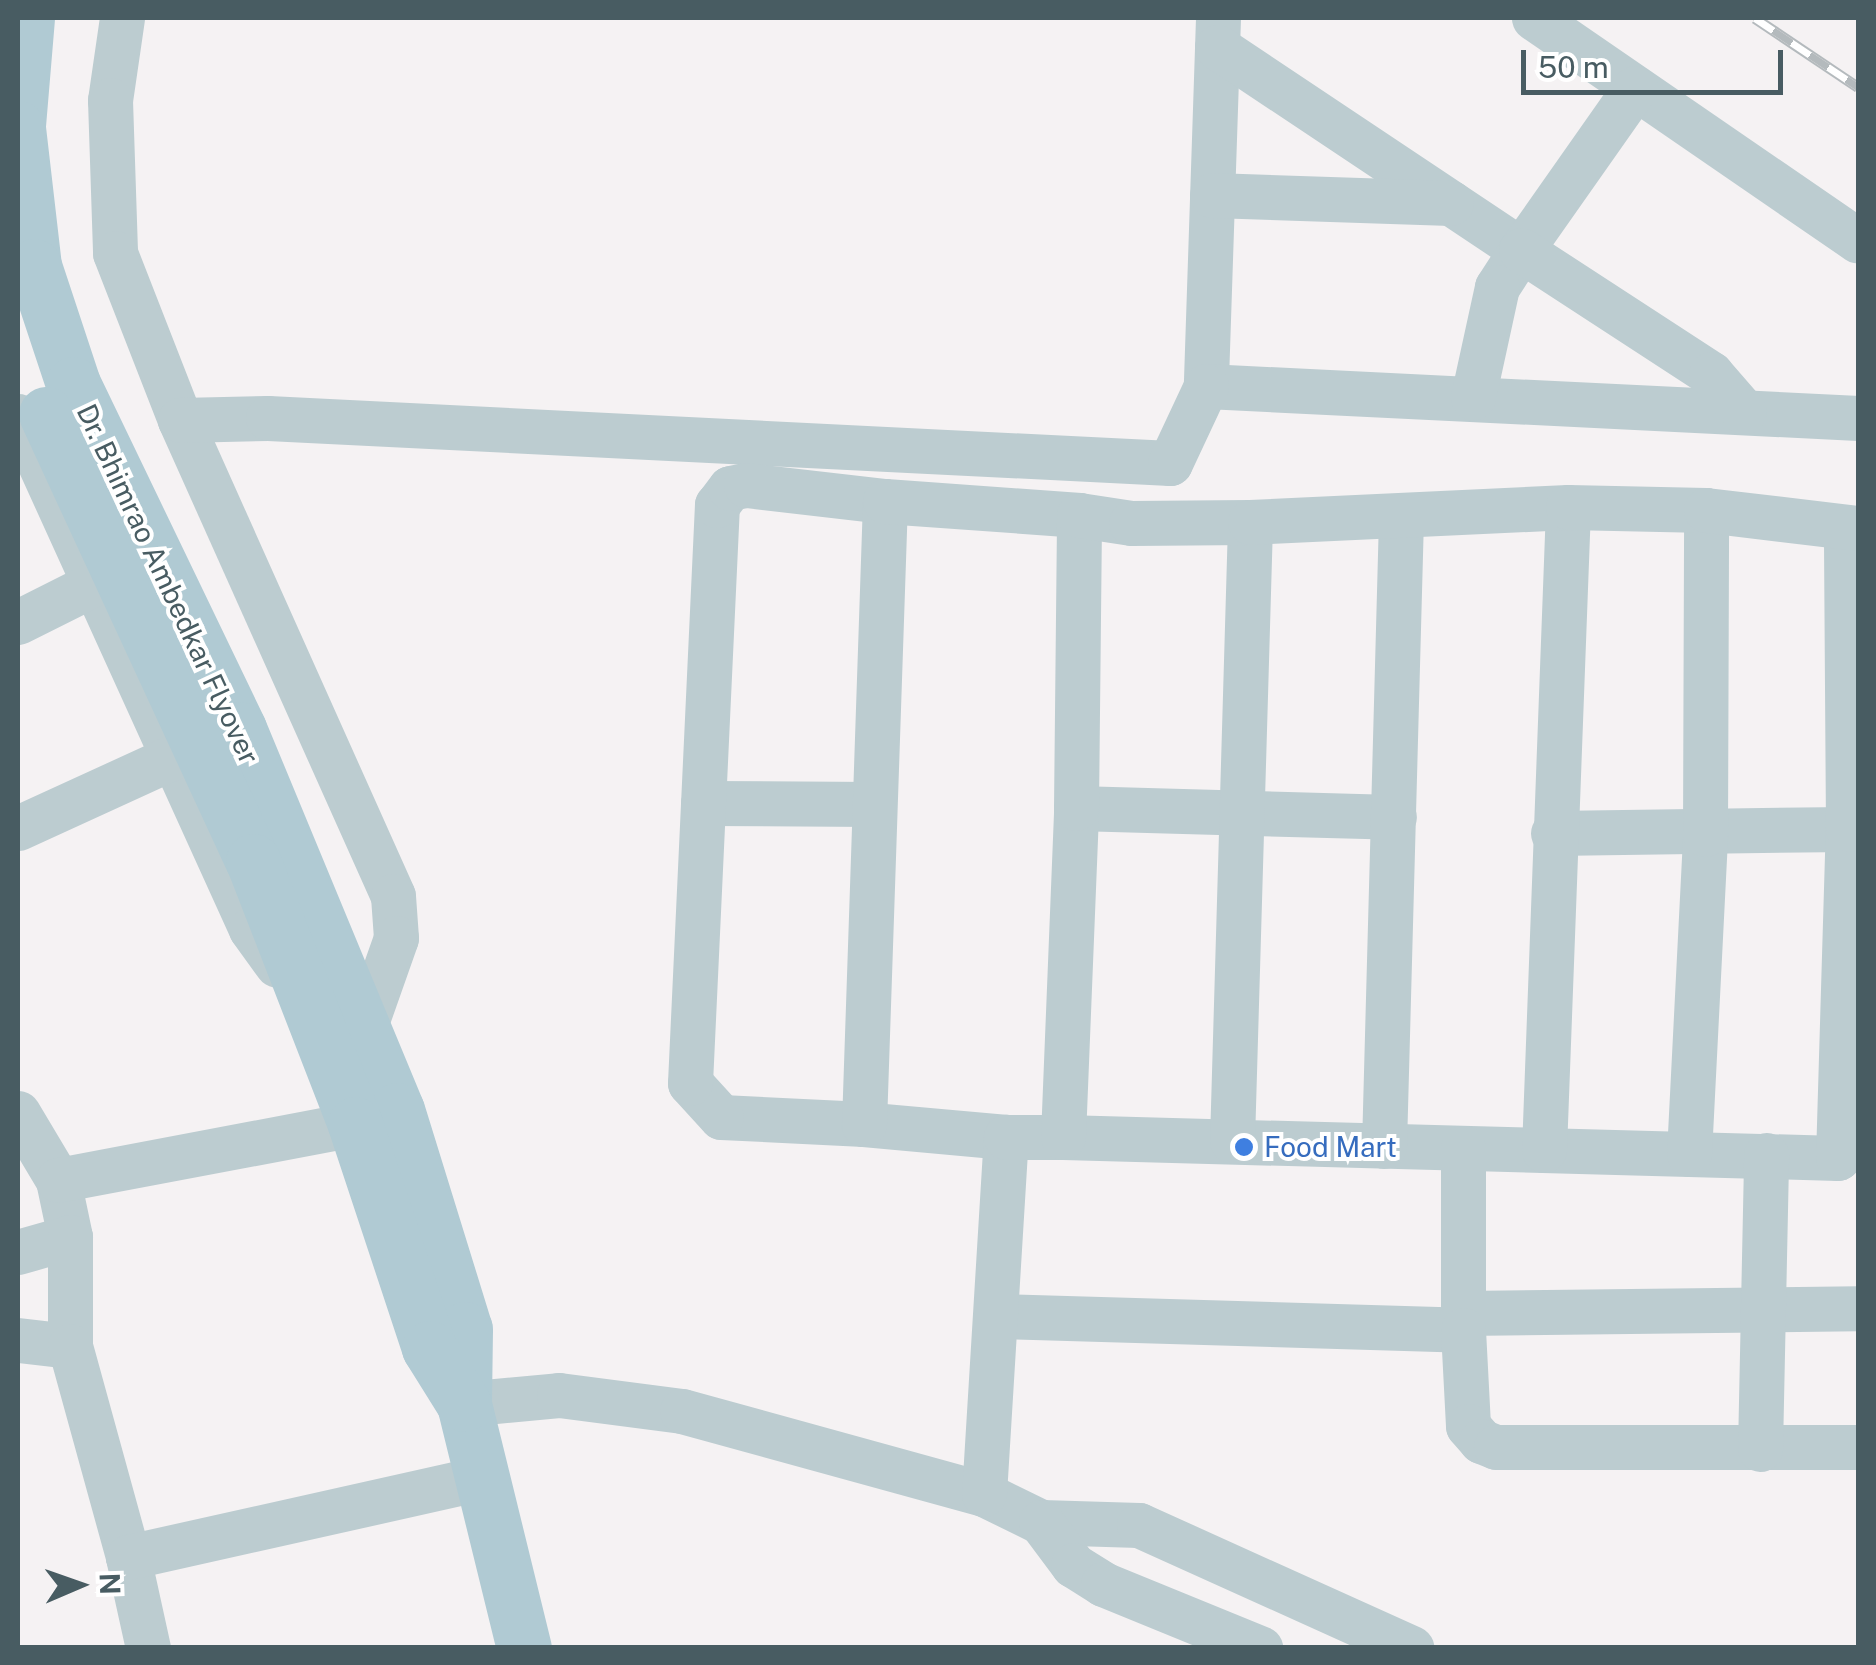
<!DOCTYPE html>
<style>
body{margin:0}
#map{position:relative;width:1876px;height:1665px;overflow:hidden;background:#f5f2f3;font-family:"Public Sans",sans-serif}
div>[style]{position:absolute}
.minor>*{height:45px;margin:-22.5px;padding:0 22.5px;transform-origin:22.5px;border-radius:22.5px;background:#bcccd0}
.major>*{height:55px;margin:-27.5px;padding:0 27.5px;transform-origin:27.5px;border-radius:27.5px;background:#b0cad3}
.rail>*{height:11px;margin-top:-5.5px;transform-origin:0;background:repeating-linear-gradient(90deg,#fff 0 22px,#b4babd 0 44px);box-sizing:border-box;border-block:2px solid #b4babd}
.dots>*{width:28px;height:28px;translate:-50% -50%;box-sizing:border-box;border:5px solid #fff;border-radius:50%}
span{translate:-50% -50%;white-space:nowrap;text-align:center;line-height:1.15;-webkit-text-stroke:8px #fff;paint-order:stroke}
.street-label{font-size:28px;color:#485c62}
.shop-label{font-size:28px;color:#366cbe}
.left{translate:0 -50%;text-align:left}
.frame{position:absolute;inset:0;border:20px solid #485c62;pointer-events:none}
.north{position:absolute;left:30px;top:1535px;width:100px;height:100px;-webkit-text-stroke:8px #fff;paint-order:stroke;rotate:88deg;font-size:28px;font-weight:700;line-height:40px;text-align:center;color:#485c62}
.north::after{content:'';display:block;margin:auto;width:35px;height:45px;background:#485c62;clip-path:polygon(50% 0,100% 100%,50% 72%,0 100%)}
.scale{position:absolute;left:1521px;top:50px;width:262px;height:45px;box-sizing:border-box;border:5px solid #485c62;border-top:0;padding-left:12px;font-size:30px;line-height:35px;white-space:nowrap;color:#485c62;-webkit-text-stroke:8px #fff;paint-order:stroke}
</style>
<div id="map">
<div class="minor">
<div style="left:122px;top:18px;width:83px;rotate:98.3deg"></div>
<div style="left:110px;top:100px;width:153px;rotate:88.1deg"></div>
<div style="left:115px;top:253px;width:179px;rotate:68.7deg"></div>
<div style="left:180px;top:420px;width:521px;rotate:65.89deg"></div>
<div style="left:393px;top:896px;width:42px;rotate:85.9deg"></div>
<div style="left:396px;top:938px;width:96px;rotate:109.4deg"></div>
<div style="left:1218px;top:18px;width:368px;rotate:91.9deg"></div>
<div style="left:1206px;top:386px;width:653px;rotate:2.81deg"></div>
<div style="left:1534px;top:18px;width:393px;rotate:34.5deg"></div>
<div style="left:1217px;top:47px;width:366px;rotate:33.7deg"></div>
<div style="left:1521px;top:250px;width:44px;rotate:123deg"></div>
<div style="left:1497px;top:287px;width:113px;rotate:102.3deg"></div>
<div style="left:1635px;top:88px;width:198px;rotate:125.1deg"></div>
<div style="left:1521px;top:250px;width:227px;rotate:33.1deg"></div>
<div style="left:1711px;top:374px;width:50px;rotate:49deg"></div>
<div style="left:1212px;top:195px;width:239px;rotate:1.9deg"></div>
<div style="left:18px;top:416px;width:563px;rotate:65.57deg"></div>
<div style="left:251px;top:929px;width:44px;rotate:54.2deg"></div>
<div style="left:180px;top:420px;width:88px;rotate:-1.3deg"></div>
<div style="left:268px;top:418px;width:903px;rotate:2.86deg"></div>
<div style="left:1170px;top:463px;width:85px;rotate:-64.9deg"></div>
<div style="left:18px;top:622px;width:85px;rotate:-26.6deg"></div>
<div style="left:703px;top:803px;width:171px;rotate:0.3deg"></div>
<div style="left:1076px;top:808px;width:318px;rotate:1.6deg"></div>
<div style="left:18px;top:828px;width:170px;rotate:-24.6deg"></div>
<div style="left:1553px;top:833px;width:295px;rotate:-0.8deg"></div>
<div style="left:18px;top:1113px;width:78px;rotate:59.2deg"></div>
<div style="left:58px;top:1180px;width:58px;rotate:78.1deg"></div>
<div style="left:70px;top:1237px;width:54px;rotate:163.9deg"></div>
<div style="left:864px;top:1124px;width:143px;rotate:-177.2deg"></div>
<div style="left:721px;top:1117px;width:46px;rotate:-132.4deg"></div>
<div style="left:690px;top:1083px;width:579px;rotate:-87.33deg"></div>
<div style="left:717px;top:505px;width:21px;rotate:-53deg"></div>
<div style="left:730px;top:488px;width:16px;rotate:-11deg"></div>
<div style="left:746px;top:485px;width:140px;rotate:6.6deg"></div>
<div style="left:1006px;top:1137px;width:143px;rotate:-174.8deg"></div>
<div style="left:864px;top:1124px;width:623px;rotate:-88.07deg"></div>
<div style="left:885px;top:501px;width:195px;rotate:4.1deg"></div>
<div style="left:1063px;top:1137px;width:775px;rotate:1.55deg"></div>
<div style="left:1838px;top:1158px;width:329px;rotate:-88.3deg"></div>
<div style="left:1848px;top:829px;width:302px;rotate:-90.4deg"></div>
<div style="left:1232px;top:1141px;width:619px;rotate:-88.33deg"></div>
<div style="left:1384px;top:1146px;width:629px;rotate:-88.45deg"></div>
<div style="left:1544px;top:1150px;width:643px;rotate:-87.86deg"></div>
<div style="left:1689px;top:1154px;width:320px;rotate:-87.1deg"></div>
<div style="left:1705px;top:834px;width:324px;rotate:-89.8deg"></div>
<div style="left:58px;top:1180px;width:302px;rotate:-10.7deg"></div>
<div style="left:1463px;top:1313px;width:395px;rotate:-0.7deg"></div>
<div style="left:1000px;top:1316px;width:463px;rotate:1.7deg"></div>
<div style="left:1463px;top:1330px;width:182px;rotate:-90deg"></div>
<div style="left:1463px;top:1330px;width:96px;rotate:87deg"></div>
<div style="left:1468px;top:1426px;width:20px;rotate:49deg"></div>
<div style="left:1481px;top:1441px;width:16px;rotate:22deg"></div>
<div style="left:1496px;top:1447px;width:362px"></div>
<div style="left:18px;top:1340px;width:52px;rotate:6.6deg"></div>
<div style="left:70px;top:1346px;width:109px;rotate:-90deg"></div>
<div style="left:70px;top:1346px;width:219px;rotate:74.6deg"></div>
<div style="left:464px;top:1404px;width:95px;rotate:-5.4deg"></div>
<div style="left:559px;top:1395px;width:124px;rotate:7.4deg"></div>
<div style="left:682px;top:1411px;width:313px;rotate:15.4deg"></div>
<div style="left:984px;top:1494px;width:64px;rotate:26.2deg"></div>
<div style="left:1041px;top:1522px;width:98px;rotate:1.8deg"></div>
<div style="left:1139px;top:1525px;width:299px;rotate:24.3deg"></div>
<div style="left:1760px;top:1449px;width:294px;rotate:-88.8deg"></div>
<div style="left:984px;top:1494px;width:358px;rotate:-86.5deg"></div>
<div style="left:1006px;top:1137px;width:57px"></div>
<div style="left:1063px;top:1137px;width:329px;rotate:-87.7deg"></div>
<div style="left:1076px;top:808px;width:293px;rotate:-89.4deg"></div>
<div style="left:1079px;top:515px;width:53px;rotate:8.7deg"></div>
<div style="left:1131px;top:523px;width:119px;rotate:-0.5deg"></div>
<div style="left:1250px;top:522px;width:318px;rotate:-2.7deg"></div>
<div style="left:1568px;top:507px;width:138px;rotate:1.2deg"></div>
<div style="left:1706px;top:510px;width:153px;rotate:6.8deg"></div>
<div style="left:1041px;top:1522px;width:54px;rotate:53.3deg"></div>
<div style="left:1073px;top:1565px;width:36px;rotate:32deg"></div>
<div style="left:1103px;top:1584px;width:170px;rotate:22.2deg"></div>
<div style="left:148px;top:1648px;width:93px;rotate:-102.4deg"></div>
<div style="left:128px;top:1557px;width:366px;rotate:-12.6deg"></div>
</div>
<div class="major">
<div style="left:18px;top:125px;width:107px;rotate:-85.2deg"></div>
<div style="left:18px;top:128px;width:139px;rotate:83.4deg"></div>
<div style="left:34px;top:266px;width:124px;rotate:71.7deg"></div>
<div style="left:73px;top:384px;width:383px;rotate:64.3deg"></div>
<div style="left:239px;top:729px;width:412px;rotate:67.5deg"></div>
<div style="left:397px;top:1110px;width:229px;rotate:72.8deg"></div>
<div style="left:465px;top:1329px;width:75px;rotate:90.8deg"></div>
<div style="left:464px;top:1404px;width:251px;rotate:76.2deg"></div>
<div style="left:46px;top:414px;width:493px;rotate:65.2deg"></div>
<div style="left:253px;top:861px;width:282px;rotate:68.8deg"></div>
<div style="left:355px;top:1124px;width:236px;rotate:71.7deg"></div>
<div style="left:429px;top:1348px;width:66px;rotate:58deg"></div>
</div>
<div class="rail">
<div style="left:1755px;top:18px;width:124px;rotate:33.8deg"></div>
</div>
<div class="dots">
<div style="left:1244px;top:1147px;background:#3f7fe0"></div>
</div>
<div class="street-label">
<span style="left:168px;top:584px;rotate:65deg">Dr. Bhimrao Ambedkar Flyover</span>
</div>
<div class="shop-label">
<span class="left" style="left:1264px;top:1147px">Food Mart</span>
</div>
<div class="frame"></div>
<div class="north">N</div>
<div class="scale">50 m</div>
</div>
